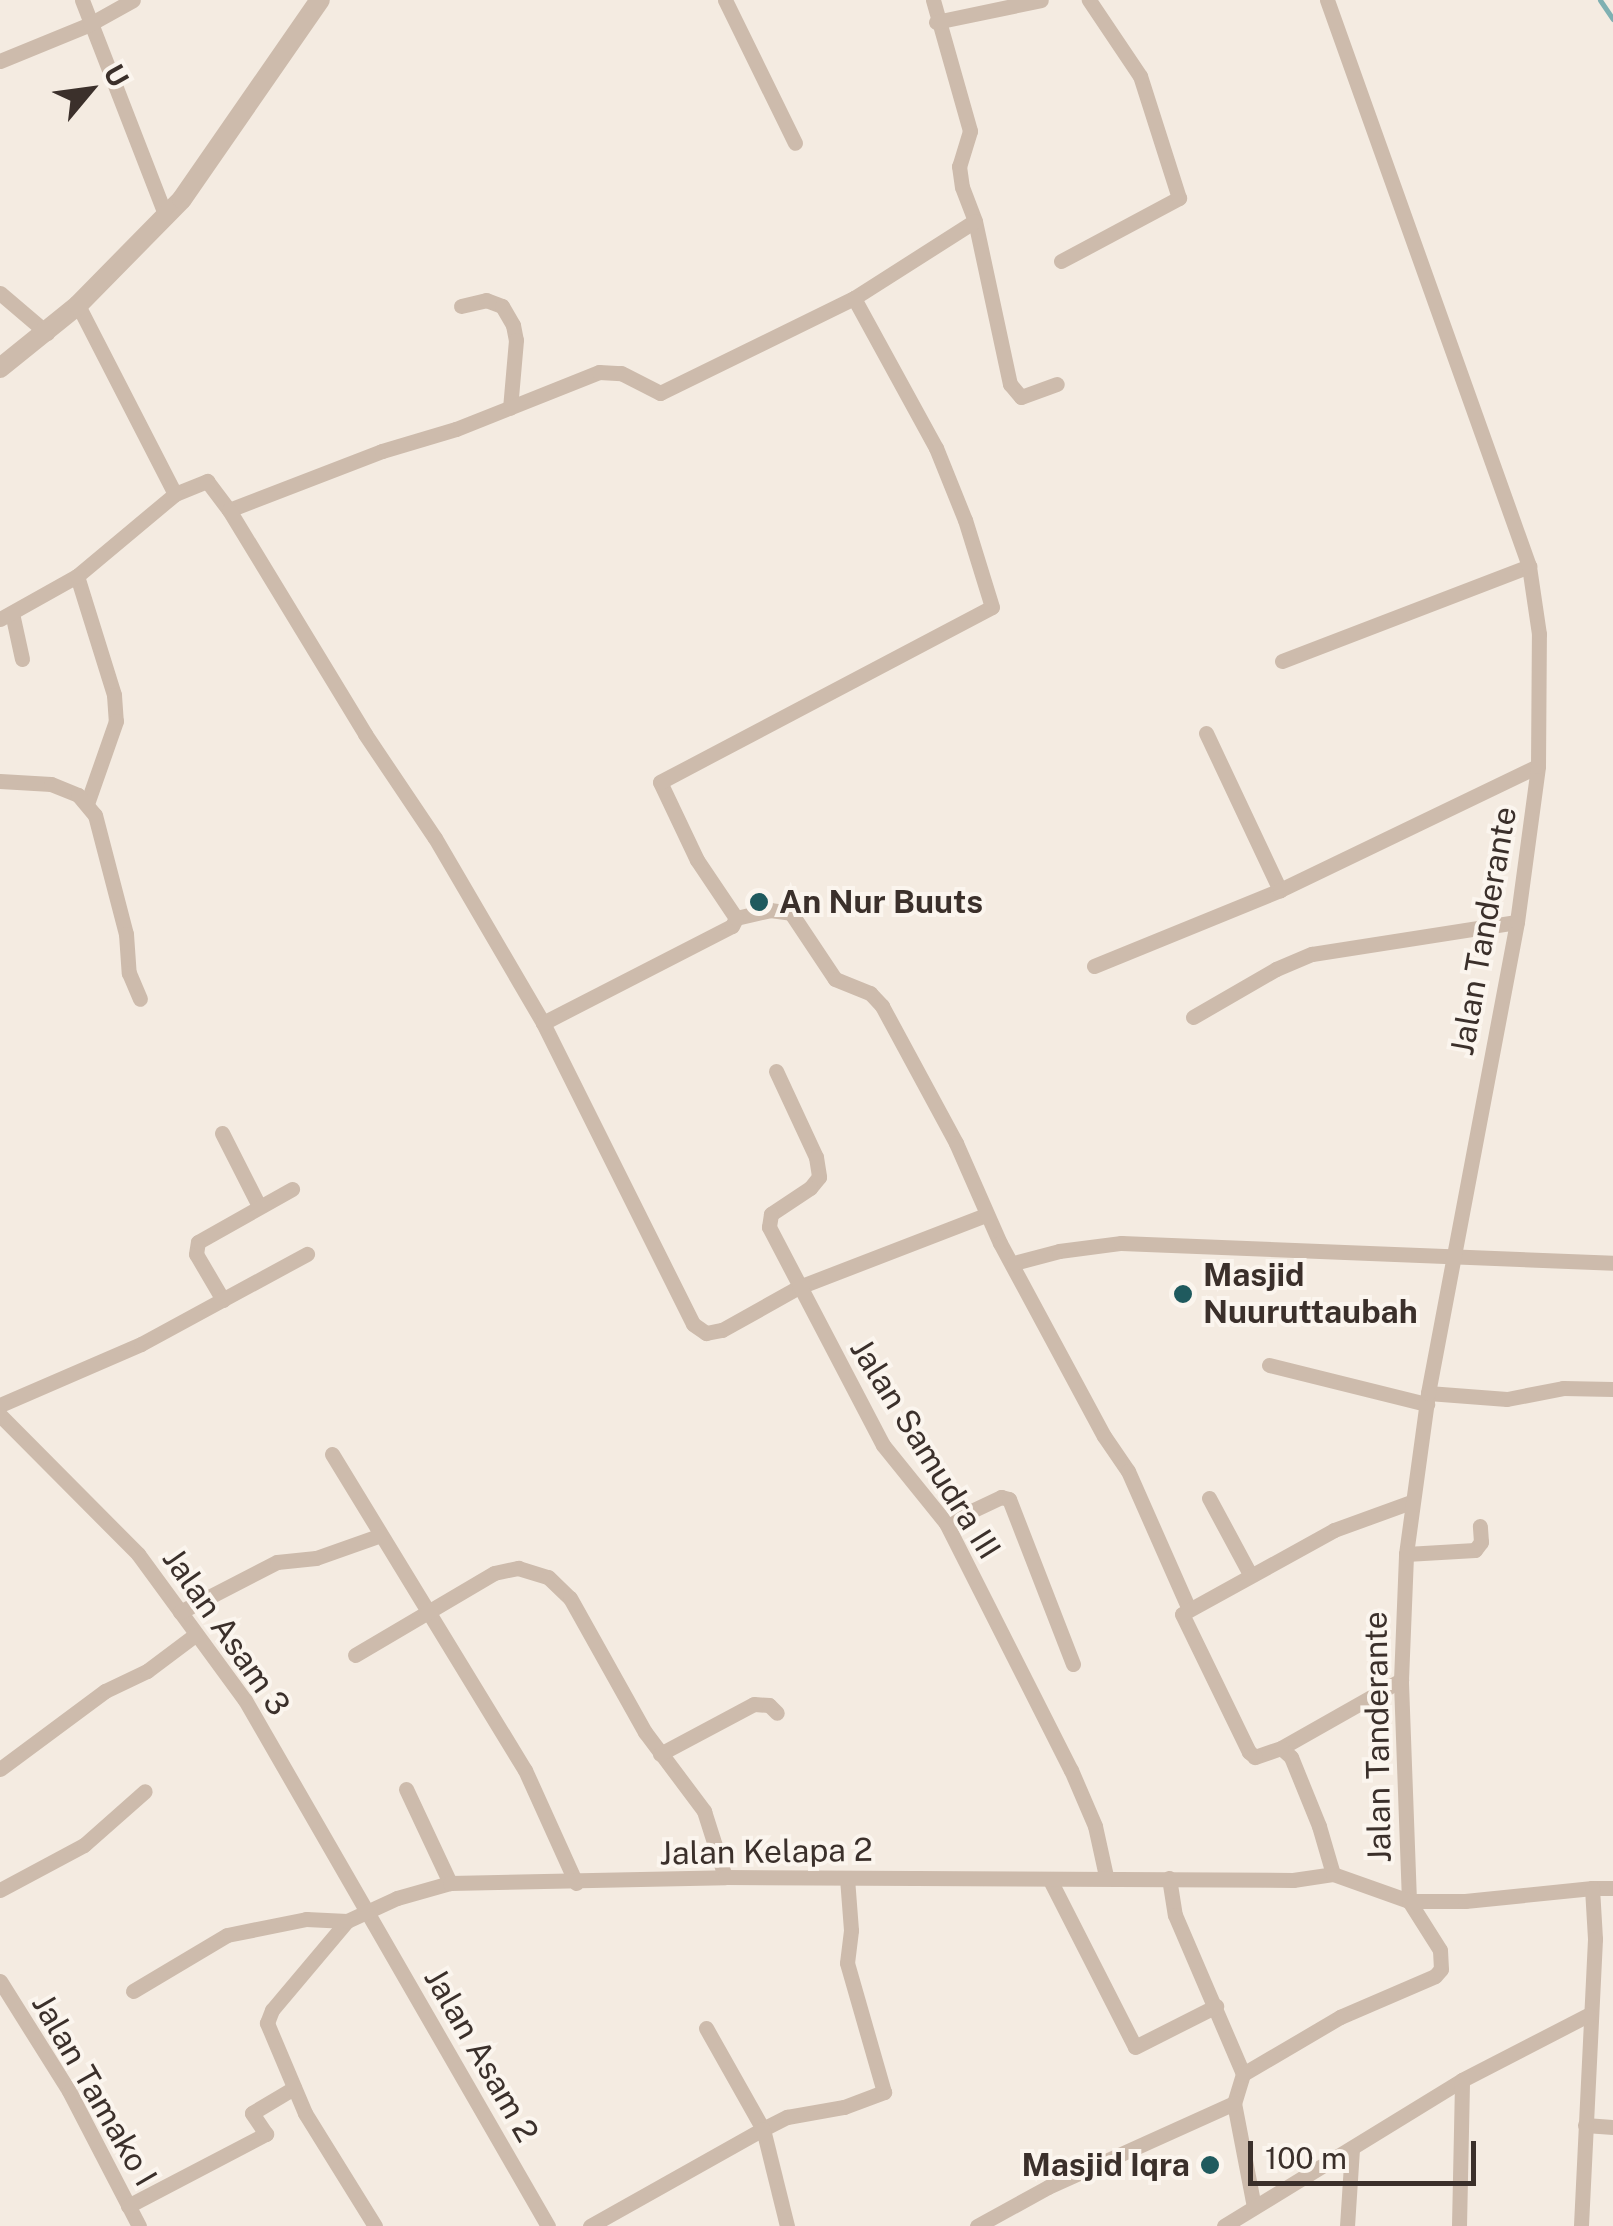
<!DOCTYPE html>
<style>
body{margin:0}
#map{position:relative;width:1613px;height:2226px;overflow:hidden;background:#f4ebe1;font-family:"Public Sans",sans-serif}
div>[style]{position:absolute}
.stream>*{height:5px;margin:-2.5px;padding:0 2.5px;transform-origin:2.5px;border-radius:2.5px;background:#7fb0b2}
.minor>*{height:15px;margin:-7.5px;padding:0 7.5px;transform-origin:7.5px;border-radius:7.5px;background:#cdbbac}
.tertiary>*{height:20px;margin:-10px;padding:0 10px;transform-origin:10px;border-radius:10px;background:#cdbbac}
.dots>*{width:28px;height:28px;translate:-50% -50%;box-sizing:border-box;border:5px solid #fbf5ee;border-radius:50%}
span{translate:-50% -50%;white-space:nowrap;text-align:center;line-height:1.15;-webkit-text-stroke:8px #fbf5ee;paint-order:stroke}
.poi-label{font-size:32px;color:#3b302b;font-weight:700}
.left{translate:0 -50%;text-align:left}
.right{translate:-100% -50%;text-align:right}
.street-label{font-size:32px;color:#3b302b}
.north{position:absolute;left:40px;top:40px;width:100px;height:100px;-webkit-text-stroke:8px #fbf5ee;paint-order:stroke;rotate:61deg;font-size:28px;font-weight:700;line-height:40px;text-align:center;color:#3b302b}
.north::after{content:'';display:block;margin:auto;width:35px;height:45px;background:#3b302b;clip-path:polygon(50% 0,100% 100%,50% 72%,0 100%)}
.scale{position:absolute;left:1248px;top:2141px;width:228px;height:45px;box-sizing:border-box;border:5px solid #3b302b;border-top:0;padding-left:12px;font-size:30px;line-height:35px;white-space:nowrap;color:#3b302b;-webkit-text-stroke:8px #fbf5ee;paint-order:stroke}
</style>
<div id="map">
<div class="stream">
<div style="left:1600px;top:0;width:23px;rotate:56deg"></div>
</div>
<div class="minor">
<div style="left:82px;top:0;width:233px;rotate:68.8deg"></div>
<div style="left:725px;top:0;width:159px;rotate:63.9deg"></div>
<div style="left:933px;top:0;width:136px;rotate:74.2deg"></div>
<div style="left:970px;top:131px;width:37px;rotate:107deg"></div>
<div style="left:959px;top:166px;width:21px;rotate:82deg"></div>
<div style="left:962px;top:187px;width:36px;rotate:69deg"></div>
<div style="left:975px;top:221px;width:167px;rotate:77.9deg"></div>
<div style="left:1010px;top:384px;width:17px;rotate:50deg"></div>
<div style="left:1021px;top:397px;width:38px;rotate:-20deg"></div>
<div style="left:936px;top:22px;width:107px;rotate:-11.8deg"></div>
<div style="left:0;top:61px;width:97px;rotate:-22.3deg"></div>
<div style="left:90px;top:24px;width:49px;rotate:-29.2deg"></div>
<div style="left:1061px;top:261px;width:134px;rotate:-28.1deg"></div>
<div style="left:1179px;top:198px;width:128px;rotate:-107.7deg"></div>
<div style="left:1140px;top:76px;width:92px;rotate:-123.9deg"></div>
<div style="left:0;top:293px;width:62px;rotate:40.4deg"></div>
<div style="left:461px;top:306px;width:26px;rotate:-13deg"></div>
<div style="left:486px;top:300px;width:17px;rotate:21deg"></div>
<div style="left:502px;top:306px;width:22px;rotate:60deg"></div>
<div style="left:513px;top:325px;width:15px;rotate:79deg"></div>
<div style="left:516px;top:340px;width:68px;rotate:95deg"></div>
<div style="left:175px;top:494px;width:35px;rotate:-22deg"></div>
<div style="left:207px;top:481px;width:36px;rotate:53deg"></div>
<div style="left:229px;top:510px;width:164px;rotate:-21.1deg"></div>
<div style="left:382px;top:451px;width:77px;rotate:-16.6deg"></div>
<div style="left:456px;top:429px;width:154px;rotate:-21.7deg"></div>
<div style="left:599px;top:372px;width:22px;rotate:3deg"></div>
<div style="left:621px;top:373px;width:44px;rotate:27.1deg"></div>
<div style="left:660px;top:393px;width:216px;rotate:-26.1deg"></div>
<div style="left:854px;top:298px;width:143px;rotate:-32.5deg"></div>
<div style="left:229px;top:510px;width:262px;rotate:58.7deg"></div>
<div style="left:365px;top:734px;width:125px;rotate:56.1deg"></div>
<div style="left:435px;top:838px;width:214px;rotate:59.7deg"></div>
<div style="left:543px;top:1023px;width:336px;rotate:63.5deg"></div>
<div style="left:693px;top:1324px;width:16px;rotate:35deg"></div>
<div style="left:706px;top:1333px;width:16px;rotate:-11deg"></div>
<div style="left:722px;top:1330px;width:88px;rotate:-29.2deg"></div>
<div style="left:799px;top:1287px;width:200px;rotate:-21.1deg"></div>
<div style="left:77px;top:576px;width:125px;rotate:72.7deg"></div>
<div style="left:114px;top:695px;width:26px;rotate:86deg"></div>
<div style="left:116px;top:721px;width:88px;rotate:109.3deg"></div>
<div style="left:12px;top:613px;width:47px;rotate:77.7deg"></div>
<div style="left:0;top:619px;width:88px;rotate:-29.2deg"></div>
<div style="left:77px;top:576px;width:128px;rotate:-39.9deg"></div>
<div style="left:175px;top:494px;width:212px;rotate:-117.2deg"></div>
<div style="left:1282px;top:661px;width:265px;rotate:-21deg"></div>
<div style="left:1206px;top:733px;width:174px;rotate:64.8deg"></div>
<div style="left:0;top:781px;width:51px;rotate:3.4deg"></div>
<div style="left:51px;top:784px;width:29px;rotate:22deg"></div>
<div style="left:78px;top:795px;width:26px;rotate:50deg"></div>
<div style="left:95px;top:815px;width:123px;rotate:75.4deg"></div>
<div style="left:126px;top:934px;width:39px;rotate:86deg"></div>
<div style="left:129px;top:973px;width:28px;rotate:67deg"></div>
<div style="left:736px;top:918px;width:35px;rotate:-13deg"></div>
<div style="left:770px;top:910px;width:21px;rotate:8deg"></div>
<div style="left:791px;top:913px;width:79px;rotate:56.3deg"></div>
<div style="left:835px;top:979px;width:38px;rotate:22deg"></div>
<div style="left:870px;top:993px;width:18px;rotate:47deg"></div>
<div style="left:882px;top:1006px;width:156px;rotate:61.6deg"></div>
<div style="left:956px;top:1143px;width:109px;rotate:66.3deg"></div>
<div style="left:1000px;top:1243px;width:219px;rotate:61.7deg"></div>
<div style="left:1104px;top:1436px;width:42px;rotate:55.6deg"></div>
<div style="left:1128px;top:1471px;width:149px;rotate:66.2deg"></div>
<div style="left:1094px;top:966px;width:201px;rotate:-22.2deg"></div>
<div style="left:1280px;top:890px;width:286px;rotate:-25.7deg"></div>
<div style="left:1193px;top:1017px;width:96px;rotate:-30deg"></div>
<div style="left:1276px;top:969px;width:39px;rotate:-23deg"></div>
<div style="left:1312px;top:954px;width:207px;rotate:-8.9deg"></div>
<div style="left:543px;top:1023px;width:212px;rotate:-27.2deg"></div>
<div style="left:732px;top:926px;width:9px;rotate:-63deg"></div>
<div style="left:736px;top:918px;width:70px;rotate:-123.9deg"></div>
<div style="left:697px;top:860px;width:86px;rotate:-115.4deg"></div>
<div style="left:660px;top:782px;width:375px;rotate:-27.8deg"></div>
<div style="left:992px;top:607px;width:91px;rotate:-107.2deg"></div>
<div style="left:965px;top:520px;width:78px;rotate:-111.9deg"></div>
<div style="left:936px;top:448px;width:171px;rotate:-118.7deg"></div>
<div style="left:776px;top:1071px;width:95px;rotate:65.1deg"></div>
<div style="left:816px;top:1157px;width:20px;rotate:81deg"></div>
<div style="left:819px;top:1177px;width:14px;rotate:129deg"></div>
<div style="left:810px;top:1188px;width:47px;rotate:146.3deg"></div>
<div style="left:771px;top:1214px;width:13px;rotate:99deg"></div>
<div style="left:769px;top:1227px;width:246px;rotate:62.4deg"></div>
<div style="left:883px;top:1445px;width:100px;rotate:51.1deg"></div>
<div style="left:946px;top:1523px;width:277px;rotate:63.2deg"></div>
<div style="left:1071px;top:1770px;width:61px;rotate:66.8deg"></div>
<div style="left:1095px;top:1826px;width:51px;rotate:77.6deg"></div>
<div style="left:222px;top:1133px;width:82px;rotate:63.1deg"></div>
<div style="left:1014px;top:1263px;width:47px;rotate:-14.9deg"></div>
<div style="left:1059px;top:1251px;width:63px;rotate:-7.4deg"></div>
<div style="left:1121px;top:1243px;width:492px;rotate:2.3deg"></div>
<div style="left:223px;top:1300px;width:53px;rotate:-120.4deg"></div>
<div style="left:196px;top:1254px;width:12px;rotate:-81deg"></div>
<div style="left:198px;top:1242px;width:108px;rotate:-29.4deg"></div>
<div style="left:1269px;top:1365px;width:163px;rotate:13.9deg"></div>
<div style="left:1428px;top:1393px;width:79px;rotate:4.3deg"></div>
<div style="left:1507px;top:1399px;width:57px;rotate:-11.1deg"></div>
<div style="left:1563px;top:1388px;width:50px;rotate:1.1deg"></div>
<div style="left:0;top:1405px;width:154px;rotate:-23.4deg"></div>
<div style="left:141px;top:1344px;width:189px;rotate:-28.5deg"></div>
<div style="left:0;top:1415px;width:196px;rotate:45.2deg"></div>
<div style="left:138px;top:1554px;width:181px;rotate:53.8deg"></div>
<div style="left:245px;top:1700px;width:607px;rotate:60.06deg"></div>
<div style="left:332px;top:1454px;width:370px;rotate:58.6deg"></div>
<div style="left:525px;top:1770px;width:124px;rotate:65.7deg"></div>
<div style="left:1209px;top:1498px;width:86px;rotate:61.7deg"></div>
<div style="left:946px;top:1523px;width:61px;rotate:-25.3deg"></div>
<div style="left:1001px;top:1497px;width:8px;rotate:14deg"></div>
<div style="left:1009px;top:1499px;width:177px;rotate:68.8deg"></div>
<div style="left:1406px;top:1554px;width:69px;rotate:-3.3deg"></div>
<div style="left:1475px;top:1550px;width:10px;rotate:-53deg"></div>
<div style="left:1481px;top:1542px;width:16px;rotate:-94deg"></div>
<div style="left:180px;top:1612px;width:109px;rotate:-27.3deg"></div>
<div style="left:277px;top:1562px;width:39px;rotate:-6deg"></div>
<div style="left:316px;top:1558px;width:66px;rotate:-19.5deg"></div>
<div style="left:355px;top:1655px;width:161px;rotate:-30.5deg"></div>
<div style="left:494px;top:1573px;width:25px;rotate:-12deg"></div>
<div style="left:518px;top:1568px;width:31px;rotate:17deg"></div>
<div style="left:548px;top:1577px;width:30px;rotate:44deg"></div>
<div style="left:570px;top:1598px;width:154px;rotate:60.8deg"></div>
<div style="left:645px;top:1732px;width:99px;rotate:53.2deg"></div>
<div style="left:704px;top:1811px;width:69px;rotate:72.3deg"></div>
<div style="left:1281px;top:1748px;width:138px;rotate:-29.5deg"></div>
<div style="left:660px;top:1754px;width:106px;rotate:-28deg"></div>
<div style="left:754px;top:1704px;width:15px;rotate:4deg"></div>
<div style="left:769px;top:1705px;width:11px;rotate:45deg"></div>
<div style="left:0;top:1769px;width:131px;rotate:-36.6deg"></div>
<div style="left:105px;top:1691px;width:47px;rotate:-25.5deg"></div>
<div style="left:147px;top:1671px;width:60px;rotate:-36.9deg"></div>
<div style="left:406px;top:1789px;width:104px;rotate:64.9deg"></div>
<div style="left:1333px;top:1874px;width:50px;rotate:-106.3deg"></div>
<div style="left:1319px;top:1826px;width:74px;rotate:-112.1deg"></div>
<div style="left:1291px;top:1757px;width:13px;rotate:-138deg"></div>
<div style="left:1281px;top:1748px;width:28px;rotate:161deg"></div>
<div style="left:1255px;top:1757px;width:8px;rotate:-140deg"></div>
<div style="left:1249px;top:1752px;width:153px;rotate:-115.9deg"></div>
<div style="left:1182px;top:1614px;width:174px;rotate:-28.9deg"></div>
<div style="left:1334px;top:1530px;width:82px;rotate:-20deg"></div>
<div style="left:1169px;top:1878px;width:37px;rotate:81deg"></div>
<div style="left:1175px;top:1915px;width:173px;rotate:66.8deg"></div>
<div style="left:1243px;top:2074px;width:30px;rotate:107deg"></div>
<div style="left:1234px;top:2103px;width:106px;rotate:79.1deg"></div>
<div style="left:1050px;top:1880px;width:187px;rotate:63deg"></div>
<div style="left:1135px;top:2047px;width:91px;rotate:-26.8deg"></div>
<div style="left:1592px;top:1888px;width:21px"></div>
<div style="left:0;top:1890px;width:95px;rotate:-28.2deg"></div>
<div style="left:84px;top:1845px;width:81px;rotate:-41.5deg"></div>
<div style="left:0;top:1981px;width:130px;rotate:57.9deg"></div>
<div style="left:69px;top:2091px;width:152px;rotate:62.6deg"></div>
<div style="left:133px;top:1991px;width:109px;rotate:-30.8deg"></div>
<div style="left:227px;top:1935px;width:81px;rotate:-11.4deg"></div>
<div style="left:306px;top:1919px;width:41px;rotate:2.8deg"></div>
<div style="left:706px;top:2028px;width:116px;rotate:60.6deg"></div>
<div style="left:763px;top:2129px;width:27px;rotate:-27deg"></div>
<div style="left:787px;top:2117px;width:58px;rotate:-10deg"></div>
<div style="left:844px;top:2107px;width:43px;rotate:-20.6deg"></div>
<div style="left:884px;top:2092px;width:134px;rotate:-106deg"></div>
<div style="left:847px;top:1963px;width:33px;rotate:-83deg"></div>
<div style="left:851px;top:1930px;width:52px;rotate:-94.4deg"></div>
<div style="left:1243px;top:2074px;width:113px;rotate:-30.4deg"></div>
<div style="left:1340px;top:2017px;width:103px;rotate:-23.3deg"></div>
<div style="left:1435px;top:1976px;width:9px;rotate:-49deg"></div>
<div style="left:1441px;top:1969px;width:19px;rotate:-93deg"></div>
<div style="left:1440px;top:1950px;width:58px;rotate:-122.3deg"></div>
<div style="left:1409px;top:1901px;width:221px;rotate:-92.1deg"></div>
<div style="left:1401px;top:1680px;width:126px;rotate:-87.7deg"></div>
<div style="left:1406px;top:1554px;width:162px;rotate:-82.2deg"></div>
<div style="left:1428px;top:1393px;width:479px;rotate:-79.3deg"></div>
<div style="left:1517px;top:922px;width:157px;rotate:-82.3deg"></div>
<div style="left:1538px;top:766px;width:132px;rotate:-89.6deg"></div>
<div style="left:1539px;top:634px;width:69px;rotate:-98.4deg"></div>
<div style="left:1529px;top:566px;width:601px;rotate:-109.64deg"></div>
<div style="left:1585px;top:2125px;width:28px;rotate:4deg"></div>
<div style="left:128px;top:2206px;width:156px;rotate:-27.6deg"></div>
<div style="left:266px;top:2134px;width:25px;rotate:-124deg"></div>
<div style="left:252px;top:2113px;width:49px;rotate:-30.8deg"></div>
<div style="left:375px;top:2226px;width:133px;rotate:-121.8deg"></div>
<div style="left:305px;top:2113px;width:98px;rotate:-112.9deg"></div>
<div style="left:267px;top:2023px;width:14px;rotate:-69deg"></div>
<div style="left:272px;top:2010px;width:116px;rotate:-49.9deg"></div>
<div style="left:347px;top:1921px;width:55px;rotate:-24.7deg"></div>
<div style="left:397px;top:1898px;width:55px;rotate:-15.8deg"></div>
<div style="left:450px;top:1883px;width:275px;rotate:-1.2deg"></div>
<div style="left:725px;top:1877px;width:568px;rotate:0.3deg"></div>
<div style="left:1293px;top:1880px;width:40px;rotate:-8.5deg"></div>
<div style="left:1333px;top:1874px;width:81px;rotate:19.6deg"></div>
<div style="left:1409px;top:1901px;width:56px"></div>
<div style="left:1465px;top:1901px;width:128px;rotate:-5.8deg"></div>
<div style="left:1592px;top:1888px;width:51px;rotate:86.6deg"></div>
<div style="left:1595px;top:1939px;width:287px;rotate:92.8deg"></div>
<div style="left:590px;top:2226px;width:198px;rotate:-29.3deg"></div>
<div style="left:763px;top:2129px;width:100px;rotate:76.1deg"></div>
<div style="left:977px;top:2226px;width:81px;rotate:-28.8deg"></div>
<div style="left:1048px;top:2187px;width:204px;rotate:-24.3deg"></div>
<div style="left:1224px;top:2226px;width:279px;rotate:-31.5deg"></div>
<div style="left:1462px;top:2080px;width:142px;rotate:-27.3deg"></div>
<div style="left:1347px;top:2226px;width:78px;rotate:-86.3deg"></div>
<div style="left:1459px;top:2226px;width:146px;rotate:-88.8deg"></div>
</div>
<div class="tertiary">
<div style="left:0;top:368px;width:100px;rotate:-38.9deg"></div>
<div style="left:78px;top:305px;width:148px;rotate:-45.5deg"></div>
<div style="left:182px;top:199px;width:242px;rotate:-55.3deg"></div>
</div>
<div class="dots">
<div style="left:759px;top:902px;background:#1f5a5e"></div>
<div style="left:1183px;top:1294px;background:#1f5a5e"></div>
<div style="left:1210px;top:2165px;background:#1f5a5e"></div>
</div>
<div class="poi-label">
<span class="left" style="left:779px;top:902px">An Nur Buuts</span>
<span class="left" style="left:1203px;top:1294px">Masjid<br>Nuuruttaubah</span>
<span class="right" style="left:1190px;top:2165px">Masjid Iqra</span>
</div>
<div class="street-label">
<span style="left:1484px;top:931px;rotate:-80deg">Jalan Tanderante</span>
<span style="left:925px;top:1449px;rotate:58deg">Jalan Samudra III</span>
<span style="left:226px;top:1632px;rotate:55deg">Jalan Asam 3</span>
<span style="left:1378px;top:1737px;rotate:-91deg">Jalan Tanderante</span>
<span style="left:766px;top:1852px;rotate:-1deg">Jalan Kelapa 2</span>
<span style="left:481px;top:2055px;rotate:60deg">Jalan Asam 2</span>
<span style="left:94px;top:2090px;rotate:60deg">Jalan Tamako I</span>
</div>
<div class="north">U</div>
<div class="scale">100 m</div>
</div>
